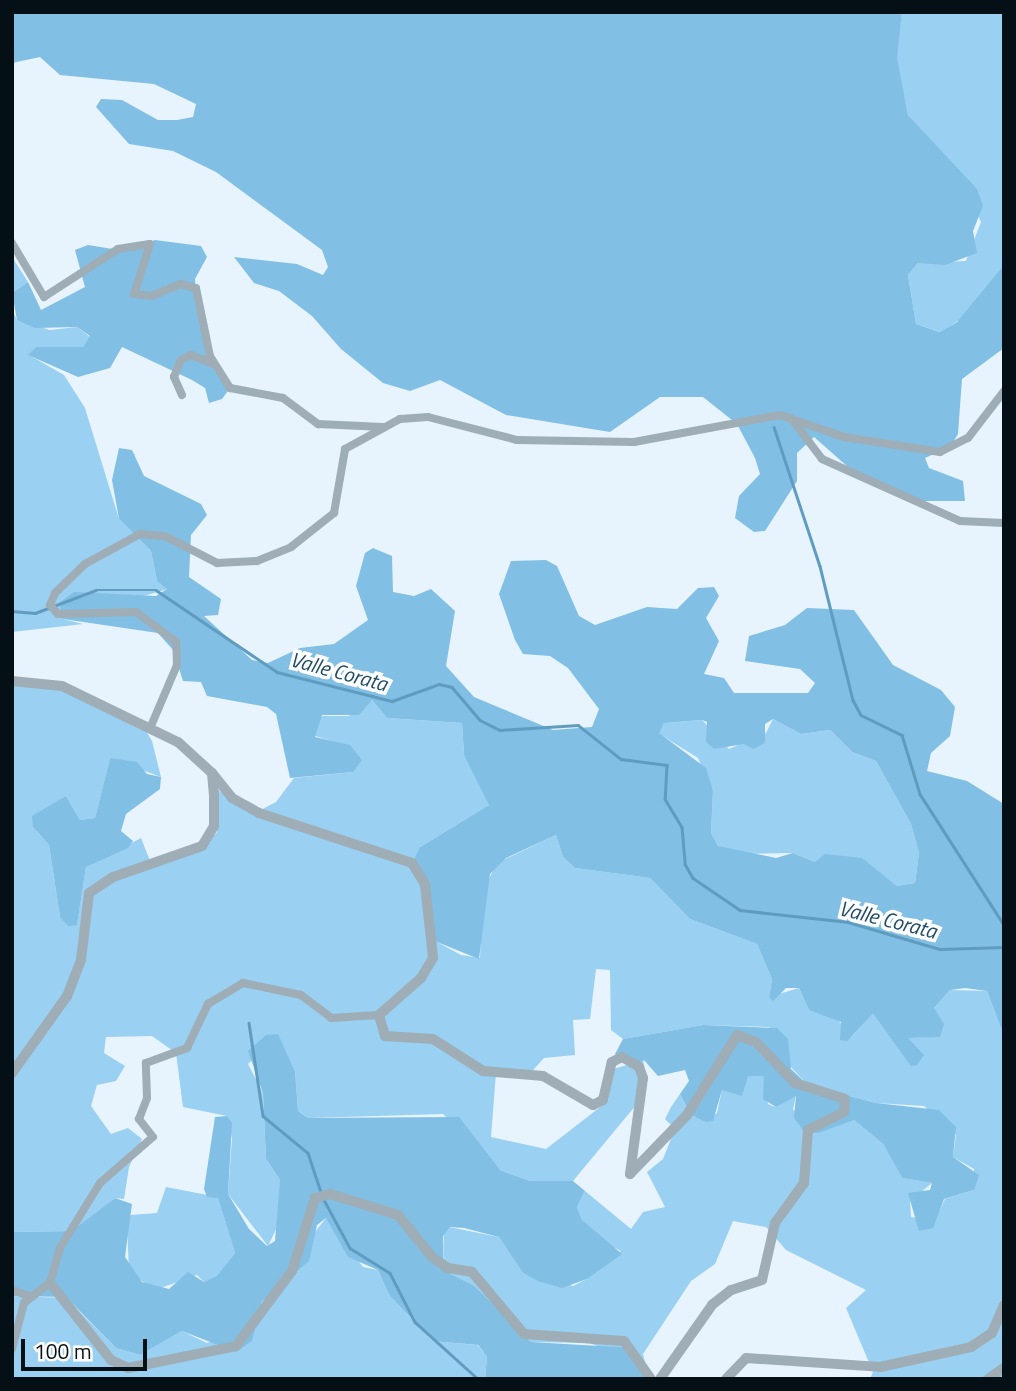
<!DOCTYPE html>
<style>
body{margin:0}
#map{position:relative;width:1016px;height:1391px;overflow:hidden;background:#e7f4fd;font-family:"Titillium Web",sans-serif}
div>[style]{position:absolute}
.green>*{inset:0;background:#9ad0f1}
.forest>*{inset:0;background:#81bfe4}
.stream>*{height:2.5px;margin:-1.25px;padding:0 1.25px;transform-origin:1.25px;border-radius:1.25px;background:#609cc0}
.minor>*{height:8px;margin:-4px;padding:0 4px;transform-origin:4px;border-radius:4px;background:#9eadb6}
.tertiary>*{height:10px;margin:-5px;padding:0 5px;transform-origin:5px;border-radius:5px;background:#9eadb6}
span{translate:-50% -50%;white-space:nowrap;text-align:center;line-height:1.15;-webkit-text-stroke:7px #fff;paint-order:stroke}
.water-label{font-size:21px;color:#1c4c66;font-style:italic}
.frame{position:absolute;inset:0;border:14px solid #040f16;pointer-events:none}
.scale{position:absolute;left:21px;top:1339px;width:126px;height:32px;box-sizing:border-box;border:4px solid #040f16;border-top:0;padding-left:9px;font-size:21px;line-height:24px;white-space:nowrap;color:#040f16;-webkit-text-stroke:5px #fff;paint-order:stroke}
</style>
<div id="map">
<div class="green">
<div style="clip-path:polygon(902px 12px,1004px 12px,1004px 265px,971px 312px,941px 332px,916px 324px,908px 275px,918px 263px,966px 261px,981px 222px,957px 169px,908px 115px,896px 58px)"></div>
<div style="clip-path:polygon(12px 257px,28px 282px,12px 293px)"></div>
<div style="clip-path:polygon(12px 309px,17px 320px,50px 330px,77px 327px,90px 337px,83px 347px,36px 347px,29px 355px,64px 375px,85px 408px,119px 519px,151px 551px,157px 581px,168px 589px,63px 619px,83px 624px,12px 632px)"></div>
<div style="clip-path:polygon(12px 679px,57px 685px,143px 726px,152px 741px,161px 777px,110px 758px,95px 818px,80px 820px,66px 796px,33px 827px,49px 845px,60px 917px,77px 924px,86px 867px,141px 838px,152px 866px,202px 849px,217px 832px,218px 790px,253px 814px,276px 802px,294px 778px,353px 772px,339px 743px,315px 736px,316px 724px,322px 716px,349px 716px,372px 700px,387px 718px,462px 723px,464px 755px,485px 786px,489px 805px,420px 847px,437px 942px,461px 955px,480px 958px,483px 890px,497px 863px,556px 835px,563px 857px,575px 868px,650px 878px,690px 919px,757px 944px,772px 979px,769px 997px,799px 988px,809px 1010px,836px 1018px,852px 1036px,873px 1014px,911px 1065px,917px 1065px,908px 1038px,927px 1037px,934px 1008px,950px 990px,987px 991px,1004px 1036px,1004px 1379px,870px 1379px,873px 1372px,846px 1308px,866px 1290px,786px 1250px,766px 1227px,733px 1221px,715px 1264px,691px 1281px,643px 1354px,646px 1367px,590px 1343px,531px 1342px,475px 1286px,443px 1270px,444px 1226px,499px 1237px,522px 1272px,573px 1286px,587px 1279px,621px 1251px,597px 1239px,582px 1220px,577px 1207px,585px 1191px,631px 1229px,643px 1212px,665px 1207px,647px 1172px,663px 1159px,675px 1129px,665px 1119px,671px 1107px,680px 1094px,691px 1115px,705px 1122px,717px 1113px,722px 1090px,748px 1076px,764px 1076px,768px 1104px,775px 1107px,796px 1095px,793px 1110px,854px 1120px,883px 1144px,902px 1178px,932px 1183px,910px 1201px,911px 1217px,935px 1220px,945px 1199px,974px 1190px,974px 1169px,953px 1157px,956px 1135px,924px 1106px,876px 1103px,808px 1085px,787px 1063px,788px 1039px,769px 1027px,703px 1025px,623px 1039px,611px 1030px,610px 970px,596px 969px,590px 1019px,573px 1020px,575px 1055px,544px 1058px,526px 1078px,496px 1073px,491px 1137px,546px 1149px,608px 1101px,613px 1069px,644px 1060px,636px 1105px,573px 1181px,530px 1181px,500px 1170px,443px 1114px,308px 1118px,298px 1111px,295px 1071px,278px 1035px,248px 1064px,263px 1093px,266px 1159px,280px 1180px,279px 1223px,268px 1246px,228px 1194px,232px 1138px,227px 1116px,183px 1107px,176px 1053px,152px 1036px,106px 1037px,104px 1053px,125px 1066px,116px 1081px,97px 1085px,91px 1106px,111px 1134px,128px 1128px,142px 1139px,129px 1167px,124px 1199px,115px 1198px,71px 1231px,12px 1232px)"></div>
<div style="clip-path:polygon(773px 719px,801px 734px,830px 730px,852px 752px,876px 761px,911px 824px,919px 853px,915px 883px,897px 886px,870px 865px,815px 862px,793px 853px,741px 854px,718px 846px,711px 833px,713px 791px,698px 758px,658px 733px,664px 723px,702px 720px,729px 749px,766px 733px)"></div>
<div style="clip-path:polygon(166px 1187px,218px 1197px,235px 1253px,217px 1277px,204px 1282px,197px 1275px,155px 1290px,129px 1272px,127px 1221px,131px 1215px,157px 1213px)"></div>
<div style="clip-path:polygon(326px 1218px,363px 1267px,378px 1270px,389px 1295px,433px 1341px,477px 1345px,487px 1355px,485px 1379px,12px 1379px,12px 1296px,66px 1298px,116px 1348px,140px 1355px,182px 1331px,207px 1343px,257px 1318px,262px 1301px)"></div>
</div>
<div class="forest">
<div style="clip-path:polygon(12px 12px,902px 12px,897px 58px,908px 115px,977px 189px,983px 206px,973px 231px,977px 253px,945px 265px,918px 263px,908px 275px,916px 324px,940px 332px,957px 322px,1004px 265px,1004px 348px,962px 379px,958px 434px,950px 447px,925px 458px,929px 468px,963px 481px,965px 501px,918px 501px,856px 474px,814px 437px,797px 453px,797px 481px,765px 531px,754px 532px,735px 518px,739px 496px,760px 474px,755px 458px,737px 424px,703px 397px,660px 397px,610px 432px,506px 415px,440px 380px,410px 391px,383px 383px,341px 349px,312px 316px,279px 291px,254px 283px,234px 257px,297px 264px,323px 275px,328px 267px,322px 250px,216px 172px,173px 151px,129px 144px,96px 107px,101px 99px,122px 100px,158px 120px,177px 120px,193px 117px,196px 104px,154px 84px,60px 75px,40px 57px,12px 63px)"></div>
<div style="clip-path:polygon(155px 240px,201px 246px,207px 257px,195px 279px,196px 296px,213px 359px,230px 388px,222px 399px,209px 403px,205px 388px,192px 380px,122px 347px,110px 368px,78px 377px,28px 355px,36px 347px,83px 347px,90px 336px,77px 327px,35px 328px,17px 320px,12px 293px,28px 282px,41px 310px,85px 287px,75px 250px,88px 245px,125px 251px)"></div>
<div style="clip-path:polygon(evenodd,119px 448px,132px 450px,144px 476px,201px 504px,207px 515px,191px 535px,189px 577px,221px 599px,218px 615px,204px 616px,252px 660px,268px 663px,300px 648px,334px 644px,368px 620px,356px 586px,365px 553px,373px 548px,392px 556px,393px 592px,414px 596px,431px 589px,455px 611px,446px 666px,474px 697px,553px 730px,592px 727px,599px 709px,568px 668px,550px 656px,523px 654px,515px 640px,499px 594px,511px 561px,546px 560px,557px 566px,579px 616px,595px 625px,647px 607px,677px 609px,698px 588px,714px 587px,719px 596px,706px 618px,719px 641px,704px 674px,724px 678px,734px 693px,808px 693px,815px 683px,800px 669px,745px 661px,749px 636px,785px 625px,807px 608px,854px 610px,893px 665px,941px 690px,955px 707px,950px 736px,931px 753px,927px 771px,967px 781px,1004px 804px,1004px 1036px,987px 991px,965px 988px,950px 990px,934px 1008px,944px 1024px,940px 1037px,908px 1038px,924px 1055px,917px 1065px,911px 1066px,873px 1014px,847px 1041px,840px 1040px,841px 1022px,809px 1010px,799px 988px,786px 988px,773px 1001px,769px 997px,772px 979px,757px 944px,690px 919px,650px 878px,575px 868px,563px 857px,556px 835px,506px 858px,490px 874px,479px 959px,437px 942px,427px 932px,424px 890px,412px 864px,420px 847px,489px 805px,464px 755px,462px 723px,387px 718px,372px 700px,359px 715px,322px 715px,315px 737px,350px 745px,362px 760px,353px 772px,290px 778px,276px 714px,267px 707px,207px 696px,201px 682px,183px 681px,173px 650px,158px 633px,63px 619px,59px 603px,74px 592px,156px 596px,167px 589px,157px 581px,151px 551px,119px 519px,112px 480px,119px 448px,773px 719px,801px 734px,830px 730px,852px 752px,876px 761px,911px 824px,919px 853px,915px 883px,897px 886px,862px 858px,825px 854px,815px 862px,793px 853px,776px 858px,718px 846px,711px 833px,713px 791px,706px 768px,659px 733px,664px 723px,702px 720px,707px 722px,706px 742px,714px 749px,744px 744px,753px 749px,765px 743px,765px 724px,773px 719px)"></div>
<div style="clip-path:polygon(110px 758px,137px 762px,147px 774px,161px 777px,160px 789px,126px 814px,121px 831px,133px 841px,128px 848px,86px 867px,77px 925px,68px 926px,60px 917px,49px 845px,33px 827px,32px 816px,66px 796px,80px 820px,95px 818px)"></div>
<div style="clip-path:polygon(703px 1025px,777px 1028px,788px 1039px,791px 1069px,808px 1085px,876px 1103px,939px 1110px,956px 1127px,953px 1157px,979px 1175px,974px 1190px,944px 1199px,933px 1228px,919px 1231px,908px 1193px,930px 1190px,932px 1183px,902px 1178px,883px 1144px,854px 1120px,818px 1133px,803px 1130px,794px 1118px,796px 1096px,776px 1107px,763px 1099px,764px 1076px,748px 1076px,742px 1096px,722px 1090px,713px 1121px,705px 1122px,691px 1115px,680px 1094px,689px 1081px,685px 1070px,658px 1076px,644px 1060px,634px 1066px,615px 1054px,623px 1039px)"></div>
<div style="clip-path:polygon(278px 1034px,295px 1071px,298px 1111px,308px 1118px,459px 1117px,500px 1170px,530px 1181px,573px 1181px,585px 1191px,577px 1207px,582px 1220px,622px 1254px,587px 1279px,562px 1288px,538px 1281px,522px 1272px,499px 1237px,464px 1228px,450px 1227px,443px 1236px,443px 1270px,475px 1286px,531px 1342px,633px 1348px,651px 1379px,485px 1379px,487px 1356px,478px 1345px,433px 1341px,389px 1295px,378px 1270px,348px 1257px,326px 1218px,317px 1225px,309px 1261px,262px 1301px,252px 1341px,236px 1352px,182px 1331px,140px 1355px,116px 1348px,66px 1297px,12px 1296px,12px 1232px,71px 1231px,115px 1198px,132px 1204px,125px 1257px,142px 1282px,169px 1289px,188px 1272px,204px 1282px,217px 1276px,235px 1253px,218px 1198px,207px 1197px,204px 1189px,215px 1117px,227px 1116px,232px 1123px,228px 1194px,249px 1229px,267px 1246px,275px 1241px,280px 1180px,266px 1159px,263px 1093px,248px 1051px,266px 1035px)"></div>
</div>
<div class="stream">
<div style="left:774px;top:427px;width:146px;rotate:71.7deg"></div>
<div style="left:820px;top:566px;width:138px;rotate:76.2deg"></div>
<div style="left:853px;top:700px;width:17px;rotate:62deg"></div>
<div style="left:861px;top:715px;width:46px;rotate:26deg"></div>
<div style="left:902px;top:735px;width:62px;rotate:73deg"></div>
<div style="left:920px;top:794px;width:156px;rotate:57.3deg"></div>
<div style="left:12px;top:611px;width:23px;rotate:5deg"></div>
<div style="left:35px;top:613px;width:65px;rotate:-20.7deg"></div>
<div style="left:96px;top:590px;width:60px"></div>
<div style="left:156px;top:590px;width:146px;rotate:34.1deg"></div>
<div style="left:277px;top:672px;width:119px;rotate:14.2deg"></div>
<div style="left:392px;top:701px;width:50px;rotate:-19.9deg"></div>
<div style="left:439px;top:684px;width:13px;rotate:13deg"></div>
<div style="left:452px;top:687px;width:43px;rotate:49.7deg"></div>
<div style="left:480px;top:720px;width:22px;rotate:27deg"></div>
<div style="left:500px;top:730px;width:78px;rotate:-3.7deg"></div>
<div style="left:578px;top:725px;width:55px;rotate:38.3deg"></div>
<div style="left:621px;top:759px;width:46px;rotate:7.4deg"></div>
<div style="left:667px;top:765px;width:34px;rotate:93deg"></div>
<div style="left:665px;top:799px;width:33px;rotate:59deg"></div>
<div style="left:682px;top:827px;width:37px;rotate:85deg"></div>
<div style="left:685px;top:864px;width:16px;rotate:60deg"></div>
<div style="left:693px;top:878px;width:57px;rotate:34.2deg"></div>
<div style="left:740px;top:910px;width:109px;rotate:6.3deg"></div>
<div style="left:848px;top:922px;width:96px;rotate:16.4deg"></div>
<div style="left:940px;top:949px;width:64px;rotate:-1.8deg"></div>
<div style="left:249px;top:1023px;width:94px;rotate:81.4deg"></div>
<div style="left:263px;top:1116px;width:58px;rotate:39.4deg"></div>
<div style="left:308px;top:1153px;width:47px;rotate:71.6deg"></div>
<div style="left:323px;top:1198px;width:57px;rotate:61.6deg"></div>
<div style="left:350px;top:1248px;width:47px;rotate:32deg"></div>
<div style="left:390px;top:1273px;width:55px;rotate:63deg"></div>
<div style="left:415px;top:1322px;width:85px;rotate:42.1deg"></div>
</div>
<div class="minor">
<div style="left:12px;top:243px;width:63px;rotate:59.3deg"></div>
<div style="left:44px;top:297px;width:88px;rotate:-33deg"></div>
<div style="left:118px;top:249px;width:32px;rotate:-9deg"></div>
<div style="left:150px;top:244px;width:52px;rotate:107.7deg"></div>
<div style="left:134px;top:294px;width:18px;rotate:6deg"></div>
<div style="left:152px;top:296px;width:30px;rotate:-23deg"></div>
<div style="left:180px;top:284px;width:16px;rotate:14deg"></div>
<div style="left:196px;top:288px;width:69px;rotate:78.4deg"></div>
<div style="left:210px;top:356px;width:38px;rotate:58deg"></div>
<div style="left:230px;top:388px;width:54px;rotate:10.7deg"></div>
<div style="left:283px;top:398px;width:44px;rotate:36.6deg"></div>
<div style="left:318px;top:424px;width:65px;rotate:2.6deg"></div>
<div style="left:182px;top:395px;width:20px;rotate:-114deg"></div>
<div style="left:174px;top:377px;width:18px;rotate:-68deg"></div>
<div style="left:181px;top:360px;width:11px;rotate:-27deg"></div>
<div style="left:191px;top:355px;width:24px;rotate:22deg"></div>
<div style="left:791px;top:418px;width:51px;rotate:52.9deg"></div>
<div style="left:822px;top:459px;width:151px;rotate:24.2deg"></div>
<div style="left:960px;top:521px;width:44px;rotate:2.6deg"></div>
<div style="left:151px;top:726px;width:66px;rotate:-66.9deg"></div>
<div style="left:177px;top:665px;width:23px;rotate:-92deg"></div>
<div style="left:176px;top:642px;width:50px;rotate:-143.1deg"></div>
<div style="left:136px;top:612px;width:78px;rotate:178.5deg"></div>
<div style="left:58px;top:614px;width:12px;rotate:-132deg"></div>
<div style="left:50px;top:605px;width:13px;rotate:-67deg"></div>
<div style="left:55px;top:593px;width:42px;rotate:-44deg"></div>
<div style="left:85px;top:564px;width:63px;rotate:-28.6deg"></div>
<div style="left:140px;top:534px;width:25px;rotate:5deg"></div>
<div style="left:165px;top:536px;width:59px;rotate:27.4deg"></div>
<div style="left:217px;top:563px;width:40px;rotate:-2.9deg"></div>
<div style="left:257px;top:561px;width:37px;rotate:-22deg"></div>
<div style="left:291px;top:547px;width:55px;rotate:-38.3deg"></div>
<div style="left:334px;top:513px;width:65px;rotate:-80.2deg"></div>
<div style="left:345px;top:449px;width:63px;rotate:-28.6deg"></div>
<div style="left:400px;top:419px;width:28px;rotate:-4deg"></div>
<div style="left:428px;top:417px;width:92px;rotate:14.5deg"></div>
<div style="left:517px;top:440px;width:117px;rotate:1deg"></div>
<div style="left:634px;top:442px;width:148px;rotate:-10.5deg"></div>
<div style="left:780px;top:415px;width:68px;rotate:19deg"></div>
<div style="left:844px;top:437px;width:97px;rotate:8.9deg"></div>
<div style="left:940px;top:452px;width:31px;rotate:-27deg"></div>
<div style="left:968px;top:438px;width:59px;rotate:-52.5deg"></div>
<div style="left:12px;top:1290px;width:18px;rotate:19deg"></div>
<div style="left:12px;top:1349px;width:48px;rotate:-75.4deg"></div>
<div style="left:24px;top:1303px;width:33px;rotate:-38deg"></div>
<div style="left:50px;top:1283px;width:36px;rotate:-74deg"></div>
<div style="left:60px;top:1248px;width:76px;rotate:-58.4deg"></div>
<div style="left:100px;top:1183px;width:70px;rotate:-41deg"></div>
<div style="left:153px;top:1137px;width:23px;rotate:-128deg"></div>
<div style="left:139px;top:1119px;width:22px;rotate:-69deg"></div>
<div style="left:147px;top:1098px;width:35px;rotate:-92deg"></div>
<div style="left:146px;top:1063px;width:44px;rotate:-20.1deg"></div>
<div style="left:187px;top:1048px;width:49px;rotate:-64.5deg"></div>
<div style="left:208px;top:1004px;width:41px;rotate:-31deg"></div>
<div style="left:243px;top:983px;width:59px;rotate:11.7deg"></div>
<div style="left:301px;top:995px;width:38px;rotate:37deg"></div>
<div style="left:331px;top:1018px;width:48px;rotate:-3.6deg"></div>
</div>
<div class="tertiary">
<div style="left:12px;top:681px;width:50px;rotate:5.7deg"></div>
<div style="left:62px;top:686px;width:129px;rotate:25.8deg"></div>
<div style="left:178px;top:742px;width:46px;rotate:42.4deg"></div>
<div style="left:212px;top:773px;width:23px;rotate:85deg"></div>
<div style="left:214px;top:796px;width:30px;rotate:90deg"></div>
<div style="left:214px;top:826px;width:23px;rotate:121deg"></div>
<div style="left:202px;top:846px;width:94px;rotate:160.8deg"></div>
<div style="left:113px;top:877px;width:29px;rotate:146deg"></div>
<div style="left:89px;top:893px;width:67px;rotate:96.8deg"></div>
<div style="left:81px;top:960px;width:39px;rotate:111deg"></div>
<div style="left:67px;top:996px;width:95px;rotate:125.5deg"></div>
<div style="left:212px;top:773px;width:32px;rotate:51deg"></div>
<div style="left:232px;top:798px;width:31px;rotate:29deg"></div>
<div style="left:259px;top:813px;width:161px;rotate:18.1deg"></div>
<div style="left:412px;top:863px;width:26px;rotate:59deg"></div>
<div style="left:425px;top:885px;width:73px;rotate:83.7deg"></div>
<div style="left:433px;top:958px;width:23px;rotate:121deg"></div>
<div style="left:421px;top:978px;width:56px;rotate:138.6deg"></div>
<div style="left:379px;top:1015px;width:22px;rotate:74deg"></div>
<div style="left:385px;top:1036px;width:48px;rotate:3.6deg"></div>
<div style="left:433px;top:1039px;width:59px;rotate:32.6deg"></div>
<div style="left:483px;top:1071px;width:60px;rotate:4.8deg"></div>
<div style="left:543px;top:1076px;width:58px;rotate:30.1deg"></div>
<div style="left:593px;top:1105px;width:11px;rotate:-27deg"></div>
<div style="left:603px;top:1100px;width:39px;rotate:-77deg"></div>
<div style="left:612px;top:1062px;width:11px;rotate:-27deg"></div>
<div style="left:622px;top:1057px;width:20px;rotate:30deg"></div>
<div style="left:639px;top:1067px;width:12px;rotate:70deg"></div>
<div style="left:643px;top:1078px;width:97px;rotate:97.7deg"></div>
<div style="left:630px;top:1174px;width:82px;rotate:-46deg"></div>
<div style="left:687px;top:1115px;width:94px;rotate:-58deg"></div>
<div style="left:737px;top:1035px;width:20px;rotate:20deg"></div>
<div style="left:756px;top:1042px;width:57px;rotate:46.4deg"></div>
<div style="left:795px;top:1083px;width:52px;rotate:17.7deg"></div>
<div style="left:845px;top:1099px;width:13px;rotate:94deg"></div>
<div style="left:844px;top:1112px;width:40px;rotate:153.4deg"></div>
<div style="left:808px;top:1130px;width:53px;rotate:94.3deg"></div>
<div style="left:804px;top:1183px;width:49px;rotate:125.9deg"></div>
<div style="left:775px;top:1223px;width:58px;rotate:102.8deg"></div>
<div style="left:762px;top:1280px;width:33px;rotate:162deg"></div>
<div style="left:731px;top:1290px;width:24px;rotate:142deg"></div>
<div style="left:712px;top:1305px;width:90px;rotate:125.1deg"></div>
<div style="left:50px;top:1283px;width:98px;rotate:51.6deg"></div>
<div style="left:111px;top:1360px;width:19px;rotate:25deg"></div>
<div style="left:128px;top:1368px;width:110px;rotate:-11.5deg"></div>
<div style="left:236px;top:1346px;width:94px;rotate:-53.3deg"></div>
<div style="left:292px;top:1271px;width:77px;rotate:-72.5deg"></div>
<div style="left:315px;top:1198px;width:16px;rotate:-15deg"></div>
<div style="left:330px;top:1194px;width:71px;rotate:17.2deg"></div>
<div style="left:398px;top:1215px;width:54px;rotate:51deg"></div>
<div style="left:432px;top:1257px;width:19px;rotate:35deg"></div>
<div style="left:448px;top:1268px;width:24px;rotate:9deg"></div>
<div style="left:472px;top:1272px;width:81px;rotate:50deg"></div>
<div style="left:524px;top:1334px;width:100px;rotate:4deg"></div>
<div style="left:624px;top:1341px;width:47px;rotate:54.6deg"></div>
<div style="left:726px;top:1379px;width:29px;rotate:-46deg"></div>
<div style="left:746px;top:1358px;width:134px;rotate:3.8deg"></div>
<div style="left:880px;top:1367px;width:93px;rotate:-12.4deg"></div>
<div style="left:971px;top:1347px;width:25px;rotate:-34deg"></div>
<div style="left:992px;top:1333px;width:30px;rotate:-67deg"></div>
<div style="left:988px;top:1379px;width:19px;rotate:-35deg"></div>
</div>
<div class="water-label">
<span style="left:339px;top:671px;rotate:15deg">Valle Corata</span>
<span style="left:888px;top:919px;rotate:14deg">Valle Corata</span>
</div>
<div class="frame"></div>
<div class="scale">100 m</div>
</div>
